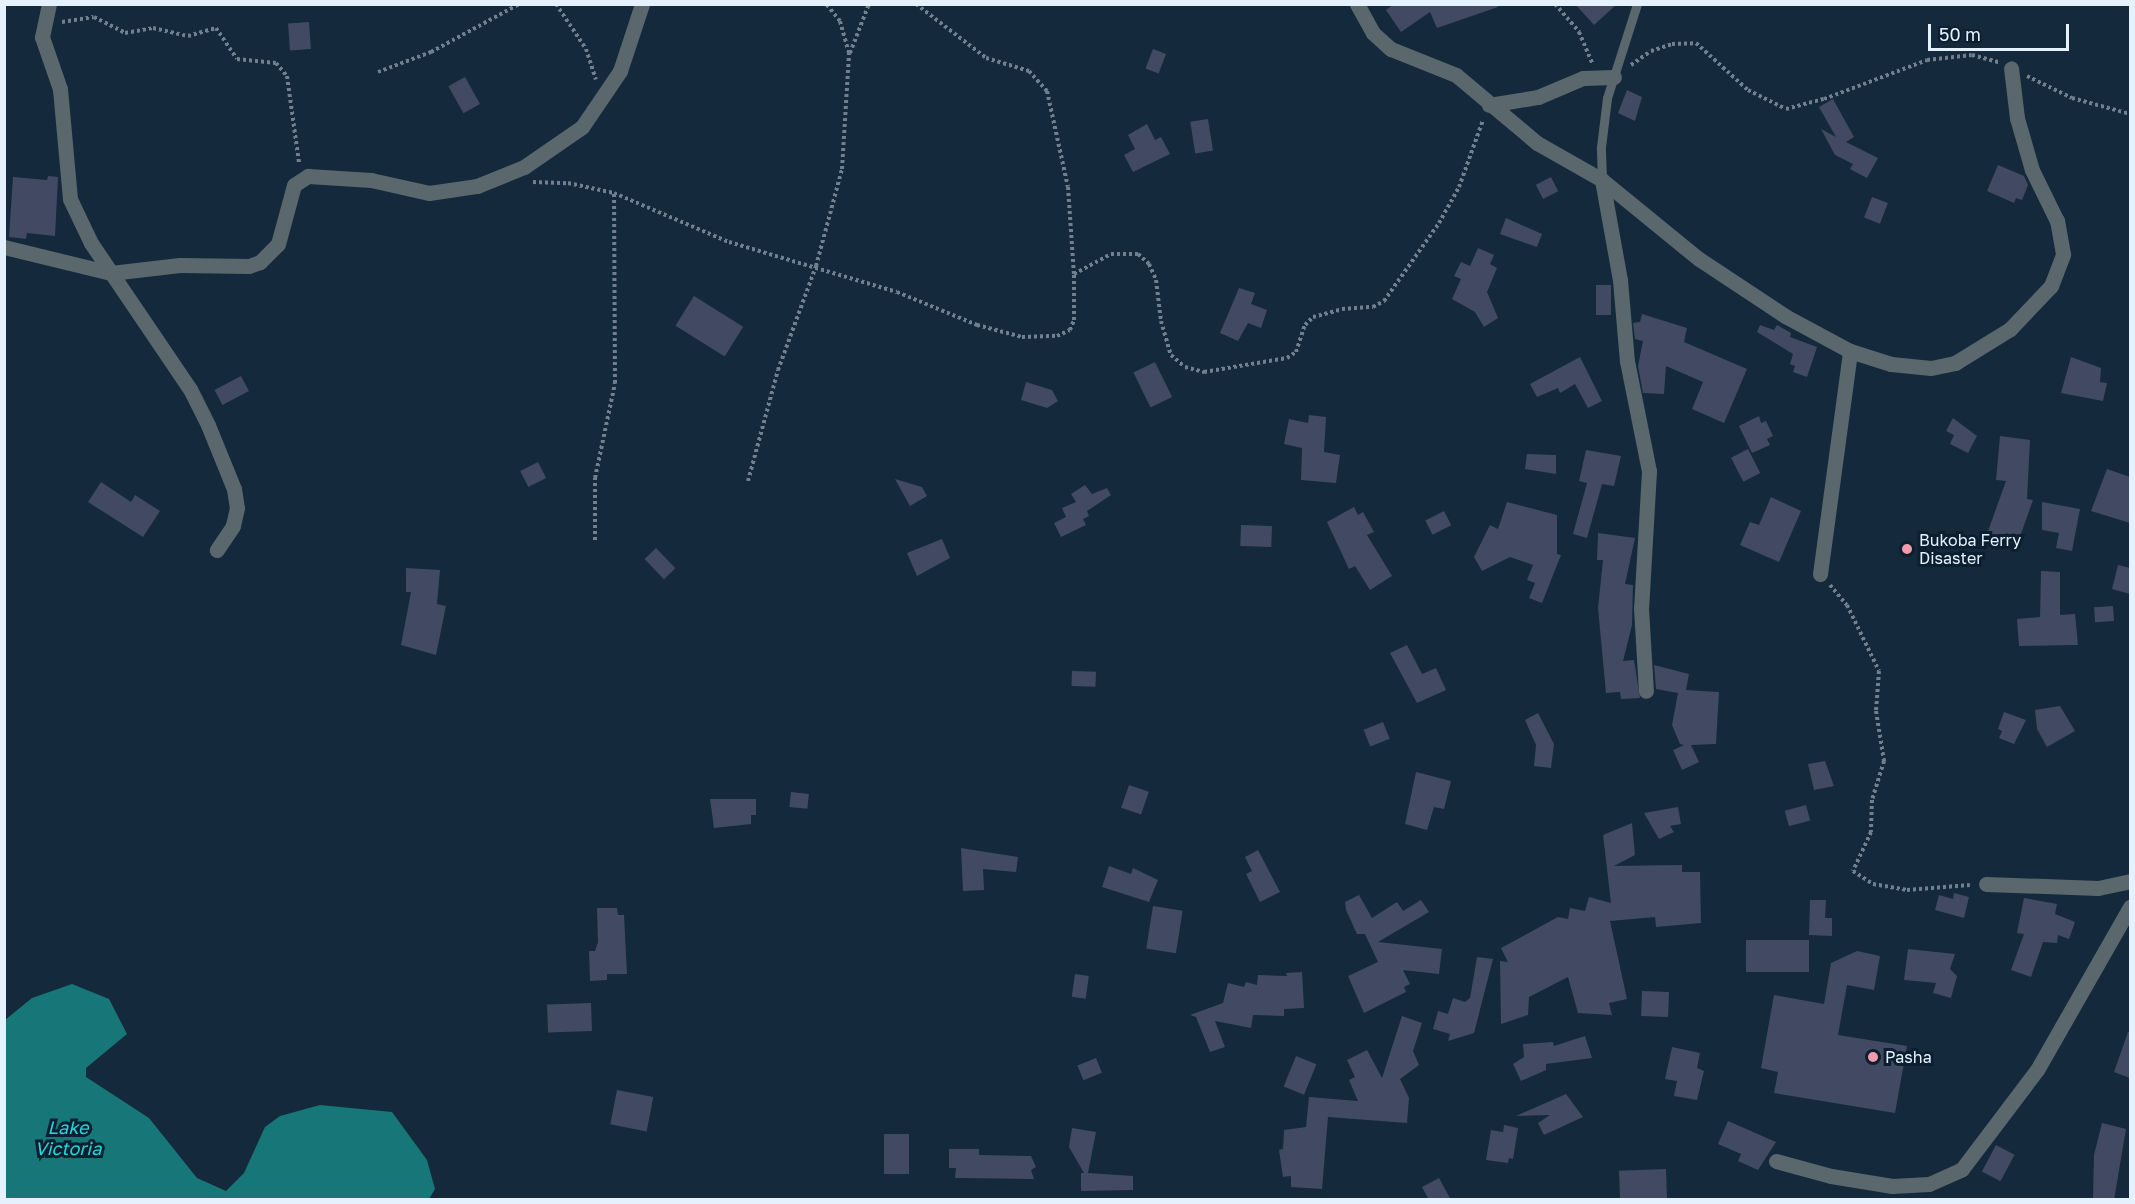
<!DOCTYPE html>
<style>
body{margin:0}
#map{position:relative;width:2135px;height:1204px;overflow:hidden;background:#14293b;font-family:"Golos Text",sans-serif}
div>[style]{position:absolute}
.water>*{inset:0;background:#177678}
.building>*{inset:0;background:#414a62;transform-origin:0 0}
.path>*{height:4px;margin-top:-2px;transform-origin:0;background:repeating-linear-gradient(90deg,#6f8190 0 3px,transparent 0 6px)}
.lane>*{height:9px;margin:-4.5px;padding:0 4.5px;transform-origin:4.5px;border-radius:4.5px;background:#5a686d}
.street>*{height:15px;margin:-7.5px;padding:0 7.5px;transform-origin:7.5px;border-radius:7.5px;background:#5a686d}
.dots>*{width:16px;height:16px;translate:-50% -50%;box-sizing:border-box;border:3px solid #0b1f30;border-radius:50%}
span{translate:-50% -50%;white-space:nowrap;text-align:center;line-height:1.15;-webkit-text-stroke:6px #0b1f30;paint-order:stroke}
.poi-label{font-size:16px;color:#e5f2fe}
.left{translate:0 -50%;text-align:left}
.water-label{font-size:18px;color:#22d9dd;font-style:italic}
.frame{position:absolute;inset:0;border:6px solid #e5f2fe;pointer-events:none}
.scale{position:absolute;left:1928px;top:24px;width:141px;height:27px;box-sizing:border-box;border:3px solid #e5f2fe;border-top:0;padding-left:8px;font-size:18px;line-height:21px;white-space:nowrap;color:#e5f2fe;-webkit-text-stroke:4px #0b1f30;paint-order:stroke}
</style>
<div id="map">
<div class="water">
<div style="clip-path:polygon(72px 984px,109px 999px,127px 1034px,86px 1068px,86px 1077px,149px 1118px,197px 1178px,226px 1191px,244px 1173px,265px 1127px,280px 1116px,320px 1105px,392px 1112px,427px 1160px,435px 1189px,429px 1199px,5px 1199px,5px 1020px,32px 998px)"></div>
</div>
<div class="building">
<div style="clip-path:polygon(1394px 4px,1497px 4px,1498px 7px,1437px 28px,1430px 12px,1401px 32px,1386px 10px)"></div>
<div style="clip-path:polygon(1575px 4px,1617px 4px,1594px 25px)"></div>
<div style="left:309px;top:22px;width:27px;height:21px;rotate:86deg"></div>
<div style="left:1153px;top:49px;width:14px;height:21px;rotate:21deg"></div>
<div style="left:465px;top:77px;width:31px;height:19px;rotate:61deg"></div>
<div style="clip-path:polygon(1627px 90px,1642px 97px,1635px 121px,1618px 113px)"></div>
<div style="clip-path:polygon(1833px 99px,1854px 137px,1846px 142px,1878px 158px,1867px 178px,1850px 169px,1853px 164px,1835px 155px,1821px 129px,1836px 137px,1819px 107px)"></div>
<div style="left:1208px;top:119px;width:32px;height:18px;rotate:81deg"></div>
<div style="clip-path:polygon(1147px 124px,1155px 140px,1161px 137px,1170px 154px,1133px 172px,1124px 155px,1135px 149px,1128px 135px)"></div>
<div style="clip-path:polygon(1998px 165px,2024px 176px,2028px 185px,2022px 200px,2016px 198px,2014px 203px,1987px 191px)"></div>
<div style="clip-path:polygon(48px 176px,58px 177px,55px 236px,27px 233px,26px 239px,9px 237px,13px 177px,47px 180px)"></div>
<div style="left:1551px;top:177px;width:16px;height:17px;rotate:63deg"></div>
<div style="left:1872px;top:197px;width:17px;height:22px;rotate:21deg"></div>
<div style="clip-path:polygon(1506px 218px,1542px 234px,1537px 247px,1500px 234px)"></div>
<div style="clip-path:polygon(1478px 248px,1494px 255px,1490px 264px,1497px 268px,1487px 292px,1498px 318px,1484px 327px,1475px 312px,1452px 299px,1461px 279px,1454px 276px,1461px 262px,1470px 266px)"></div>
<div style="left:1596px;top:285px;width:15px;height:30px"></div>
<div style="clip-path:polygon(1239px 288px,1255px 293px,1251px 304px,1267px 310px,1261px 328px,1248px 323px,1238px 341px,1220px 333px)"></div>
<div style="left:694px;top:296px;width:58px;height:35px;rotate:32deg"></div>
<div style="clip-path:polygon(1642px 314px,1687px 328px,1684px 342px,1747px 369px,1724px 423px,1692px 409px,1703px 382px,1666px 366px,1664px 394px,1643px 393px,1638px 366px,1643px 341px,1635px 339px,1633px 323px,1640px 322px)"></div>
<div style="clip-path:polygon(1760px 325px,1774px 330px,1777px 325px,1791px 333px,1790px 337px,1817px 347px,1807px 377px,1793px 372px,1795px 366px,1790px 364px,1793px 354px,1757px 332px)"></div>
<div style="clip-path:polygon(1580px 357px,1602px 401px,1588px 408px,1575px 384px,1560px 393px,1558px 388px,1537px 397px,1530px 384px)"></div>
<div style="clip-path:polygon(2071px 357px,2101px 368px,2100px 382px,2107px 383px,2103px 401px,2061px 393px)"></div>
<div style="left:1155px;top:362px;width:39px;height:24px;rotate:64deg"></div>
<div style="left:241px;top:376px;width:17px;height:30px;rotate:62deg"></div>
<div style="clip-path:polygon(1026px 382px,1052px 390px,1058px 401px,1047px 408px,1021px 400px)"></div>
<div style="clip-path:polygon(1309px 415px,1326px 417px,1324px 452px,1340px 455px,1336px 483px,1301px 480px,1302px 448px,1284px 444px,1289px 419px,1308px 423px)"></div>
<div style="clip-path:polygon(1759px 416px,1761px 423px,1766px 421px,1773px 436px,1767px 439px,1770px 445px,1752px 453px,1739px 426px)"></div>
<div style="clip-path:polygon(1953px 418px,1977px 436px,1968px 453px,1950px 444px,1954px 435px,1946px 431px)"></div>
<div style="clip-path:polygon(2000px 436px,2030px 440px,2027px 499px,2033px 500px,2017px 545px,1987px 534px,2006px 481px,1996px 480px)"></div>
<div style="left:1748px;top:449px;width:27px;height:19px;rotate:63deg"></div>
<div style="clip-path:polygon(1586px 450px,1621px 456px,1614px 486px,1602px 484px,1587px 538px,1573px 534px,1587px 483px,1579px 481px)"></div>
<div style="clip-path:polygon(1527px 454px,1556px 455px,1556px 474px,1525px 469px)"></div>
<div style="left:538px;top:462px;width:18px;height:20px;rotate:63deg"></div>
<div style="clip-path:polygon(2107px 469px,2130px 477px,2130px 523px,2091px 511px)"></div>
<div style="clip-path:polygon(895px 479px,922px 487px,927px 496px,910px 506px)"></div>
<div style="clip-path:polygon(101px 482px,131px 502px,135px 495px,160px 511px,143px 537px,88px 502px)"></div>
<div style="clip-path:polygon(1085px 485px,1092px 494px,1107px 488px,1111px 495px,1087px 511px,1089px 516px,1083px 519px,1086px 525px,1061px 537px,1054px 523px,1066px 517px,1062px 508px,1076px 502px,1071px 494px)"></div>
<div style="clip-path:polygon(1771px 497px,1801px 511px,1779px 562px,1740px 545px,1750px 522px,1759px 525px)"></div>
<div style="clip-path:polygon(1507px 502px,1557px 515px,1557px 554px,1561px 555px,1542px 603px,1529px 598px,1535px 583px,1527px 580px,1533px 565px,1510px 557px,1482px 571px,1474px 557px,1490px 525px,1498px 529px)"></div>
<div style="clip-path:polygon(2042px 502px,2080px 509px,2072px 551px,2056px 548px,2059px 533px,2042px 530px)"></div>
<div style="clip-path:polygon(1354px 507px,1358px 515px,1363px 512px,1374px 532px,1367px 535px,1392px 576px,1370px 590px,1355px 566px,1349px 569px,1327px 522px)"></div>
<div style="left:1444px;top:511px;width:16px;height:21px;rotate:63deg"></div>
<div style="left:1241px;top:525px;width:31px;height:21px;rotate:2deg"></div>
<div style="clip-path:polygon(1598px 533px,1635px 538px,1625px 584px,1633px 585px,1632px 625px,1623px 661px,1634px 660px,1640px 698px,1621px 699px,1620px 692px,1606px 693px,1598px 608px,1603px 560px,1597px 560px)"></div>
<div style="clip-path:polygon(942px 539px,950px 558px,917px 576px,907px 553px)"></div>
<div style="left:656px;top:548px;width:28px;height:16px;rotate:46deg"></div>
<div style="clip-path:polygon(2118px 565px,2130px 568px,2130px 594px,2112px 589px)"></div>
<div style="clip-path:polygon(406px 568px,440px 570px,437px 604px,446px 606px,436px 655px,401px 645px,411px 592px,406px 592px)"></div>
<div style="clip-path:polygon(2041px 571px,2060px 572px,2060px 615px,2075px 614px,2078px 645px,2019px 646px,2017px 619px,2040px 617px)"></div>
<div style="left:2113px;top:606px;width:15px;height:19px;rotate:86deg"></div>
<div style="clip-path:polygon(1407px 645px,1422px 674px,1436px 668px,1446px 690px,1417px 703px,1390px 653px)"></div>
<div style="clip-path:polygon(1654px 665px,1689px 674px,1686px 690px,1719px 692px,1716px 744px,1691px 745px,1699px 762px,1682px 770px,1673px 750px,1684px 745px,1680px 744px,1672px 725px,1678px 693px,1656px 689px)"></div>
<div style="left:1072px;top:671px;width:24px;height:15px;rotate:2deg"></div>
<div style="clip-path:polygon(2060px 706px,2075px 731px,2047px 747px,2037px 729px,2035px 710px)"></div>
<div style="clip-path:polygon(2004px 712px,2026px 720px,2014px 744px,1999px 738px,2002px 731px,1998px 729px)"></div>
<div style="clip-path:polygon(1538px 713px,1554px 744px,1551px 768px,1534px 766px,1536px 745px,1525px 720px)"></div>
<div style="left:1383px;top:722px;width:18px;height:21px;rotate:68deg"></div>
<div style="clip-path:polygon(1825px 761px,1834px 786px,1814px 790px,1808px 764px)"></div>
<div style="clip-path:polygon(1416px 772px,1451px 781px,1444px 809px,1434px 807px,1427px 830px,1405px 824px)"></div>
<div style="left:1129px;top:785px;width:21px;height:24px;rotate:19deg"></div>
<div style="left:791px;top:792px;width:18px;height:15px;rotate:6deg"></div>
<div style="clip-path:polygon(710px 799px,756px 799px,756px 815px,751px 815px,751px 824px,714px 828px)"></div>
<div style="left:1806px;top:805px;width:16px;height:22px;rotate:75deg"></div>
<div style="clip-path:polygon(1678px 807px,1681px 824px,1670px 826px,1674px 832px,1659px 839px,1644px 813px)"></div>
<div style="clip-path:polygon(1632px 823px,1635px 855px,1614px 866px,1682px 865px,1682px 872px,1700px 872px,1701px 923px,1656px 927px,1655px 917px,1610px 921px,1627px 999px,1609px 1003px,1612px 1015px,1578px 1013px,1568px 977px,1529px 997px,1528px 1015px,1501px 1024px,1500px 961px,1508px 962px,1501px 948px,1558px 917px,1568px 919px,1570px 908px,1585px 911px,1589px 897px,1611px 903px,1603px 835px)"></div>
<div style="clip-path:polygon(961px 848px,1018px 857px,1016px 872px,983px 869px,984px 890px,963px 891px)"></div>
<div style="clip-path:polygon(1258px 850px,1280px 892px,1260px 902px,1246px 874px,1252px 871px,1245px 857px)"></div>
<div style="clip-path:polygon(1109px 866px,1131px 874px,1133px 868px,1158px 880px,1149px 902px,1102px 887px)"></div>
<div style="clip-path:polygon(1954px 893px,1969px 897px,1964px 918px,1935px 910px,1939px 895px,1953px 899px)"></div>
<div style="clip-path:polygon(1359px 895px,1372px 918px,1397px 902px,1403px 911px,1421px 900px,1429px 912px,1378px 942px,1442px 949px,1439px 974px,1403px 970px,1410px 984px,1404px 987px,1406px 992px,1364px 1013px,1348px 976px,1378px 962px,1365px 934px,1357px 934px,1346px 910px,1345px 902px)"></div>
<div style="clip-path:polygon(2024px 898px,2057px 904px,2055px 914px,2075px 922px,2069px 939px,2058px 935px,2057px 943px,2043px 942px,2031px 977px,2011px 970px,2024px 934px,2017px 933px)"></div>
<div style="clip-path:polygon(1810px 900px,1826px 900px,1825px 918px,1832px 918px,1832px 936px,1809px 935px)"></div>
<div style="left:1153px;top:906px;width:30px;height:43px;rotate:9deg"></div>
<div style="clip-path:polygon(597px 908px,617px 908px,618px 915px,624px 915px,627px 974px,607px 974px,607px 980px,590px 981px,589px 951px,595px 951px,598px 942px)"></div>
<div style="left:1809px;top:940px;width:32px;height:63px;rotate:90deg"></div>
<div style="clip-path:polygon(1908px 949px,1955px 954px,1950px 969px,1957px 976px,1951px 998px,1933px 993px,1936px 983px,1904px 980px)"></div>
<div style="clip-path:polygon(1857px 951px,1880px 956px,1874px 990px,1847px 985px,1838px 1035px,1907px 1046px,1895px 1113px,1774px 1093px,1778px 1072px,1761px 1068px,1774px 995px,1824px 1004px,1831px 963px)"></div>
<div style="clip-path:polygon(1477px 957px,1493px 959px,1474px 1033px,1448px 1041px,1450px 1034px,1433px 1029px,1438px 1011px,1448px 1014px,1453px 998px,1465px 1002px,1470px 998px)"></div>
<div style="clip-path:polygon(1302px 972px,1304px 1008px,1284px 1009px,1284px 1016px,1253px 1015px,1251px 1028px,1215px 1021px,1225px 1047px,1210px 1052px,1196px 1017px,1190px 1015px,1223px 1003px,1228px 983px,1244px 987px,1246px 982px,1257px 985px,1258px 975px,1287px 976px,1286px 973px)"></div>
<div style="left:1075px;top:974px;width:14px;height:23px;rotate:8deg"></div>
<div style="left:1642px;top:991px;width:27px;height:25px;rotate:2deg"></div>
<div style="left:591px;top:1003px;width:28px;height:44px;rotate:88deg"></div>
<div style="clip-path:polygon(1402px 1016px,1422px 1023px,1413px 1051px,1419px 1065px,1400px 1079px,1409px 1098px,1407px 1123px,1328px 1117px,1322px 1189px,1291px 1187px,1291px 1176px,1283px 1177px,1279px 1150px,1283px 1149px,1284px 1130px,1306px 1127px,1309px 1097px,1358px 1101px,1349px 1080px,1355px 1077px,1347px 1060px,1367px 1050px,1382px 1078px)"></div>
<div style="clip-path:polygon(2128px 1032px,2130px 1032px,2130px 1078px,2114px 1072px)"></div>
<div style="clip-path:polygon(1585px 1036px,1592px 1058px,1546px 1064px,1546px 1070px,1521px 1081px,1513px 1064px,1524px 1057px,1523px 1044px,1553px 1042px,1554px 1046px)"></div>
<div style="clip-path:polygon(1672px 1047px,1700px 1053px,1697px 1068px,1704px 1071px,1697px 1100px,1674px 1096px,1677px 1081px,1665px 1079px)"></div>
<div style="left:1296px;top:1056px;width:22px;height:33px;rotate:22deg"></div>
<div style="left:1096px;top:1058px;width:16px;height:20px;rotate:68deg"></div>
<div style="left:617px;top:1090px;width:37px;height:35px;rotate:11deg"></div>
<div style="clip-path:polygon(1566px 1094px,1583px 1117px,1544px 1135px,1538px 1123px,1550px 1115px,1516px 1116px)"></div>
<div style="clip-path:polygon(1728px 1121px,1776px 1142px,1758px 1170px,1738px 1161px,1741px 1154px,1718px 1144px)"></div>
<div style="clip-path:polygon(2102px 1123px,2126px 1129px,2114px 1200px,2093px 1200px,2094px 1155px)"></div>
<div style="clip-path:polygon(1504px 1125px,1518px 1128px,1513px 1159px,1509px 1158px,1508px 1163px,1486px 1160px,1491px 1130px,1503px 1132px)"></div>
<div style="clip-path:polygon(1072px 1128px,1096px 1132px,1088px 1173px,1133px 1176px,1133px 1190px,1081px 1191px,1081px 1173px,1084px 1173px,1069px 1147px)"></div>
<div style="left:884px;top:1134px;width:25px;height:40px"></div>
<div style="left:1996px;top:1145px;width:21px;height:30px;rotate:28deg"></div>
<div style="clip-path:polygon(949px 1149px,979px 1149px,979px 1155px,1031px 1156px,1036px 1167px,1031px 1170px,1034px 1179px,955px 1178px,956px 1168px,949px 1168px)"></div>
<div style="left:1666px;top:1169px;width:31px;height:47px;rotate:88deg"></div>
<div style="clip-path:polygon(1439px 1178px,1451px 1200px,1429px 1200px,1422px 1187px)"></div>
</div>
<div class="path">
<div style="left:556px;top:4px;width:54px;rotate:56.3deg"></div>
<div style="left:586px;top:49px;width:32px;rotate:72deg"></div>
<div style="left:916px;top:4px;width:88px;rotate:37.6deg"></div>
<div style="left:986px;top:58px;width:45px;rotate:16.8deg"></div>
<div style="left:1029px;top:71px;width:27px;rotate:48deg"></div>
<div style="left:1047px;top:91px;width:98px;rotate:77.7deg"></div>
<div style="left:1068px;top:187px;width:87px;rotate:86.1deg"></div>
<div style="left:1555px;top:4px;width:37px;rotate:49deg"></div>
<div style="left:1579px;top:32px;width:34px;rotate:67deg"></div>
<div style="left:62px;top:22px;width:32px;rotate:-9deg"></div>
<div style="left:94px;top:17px;width:35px;rotate:27deg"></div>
<div style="left:125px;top:33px;width:28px;rotate:-10deg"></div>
<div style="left:153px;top:28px;width:36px;rotate:13deg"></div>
<div style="left:188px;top:36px;width:29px;rotate:-16deg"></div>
<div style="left:216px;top:28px;width:37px;rotate:56deg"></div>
<div style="left:237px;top:59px;width:39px;rotate:6deg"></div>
<div style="left:276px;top:63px;width:17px;rotate:50deg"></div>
<div style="left:287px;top:76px;width:88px;rotate:82.1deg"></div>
<div style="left:850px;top:53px;width:53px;rotate:-68.8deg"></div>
<div style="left:1631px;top:65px;width:24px;rotate:-35deg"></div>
<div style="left:1651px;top:51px;width:22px;rotate:-18deg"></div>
<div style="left:1672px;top:44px;width:24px;rotate:-2deg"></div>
<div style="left:1696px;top:43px;width:70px;rotate:42.1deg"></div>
<div style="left:1748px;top:90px;width:42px;rotate:26.6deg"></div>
<div style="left:1786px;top:109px;width:39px;rotate:-15deg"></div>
<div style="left:1824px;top:99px;width:110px;rotate:-20.7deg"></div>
<div style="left:1927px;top:60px;width:45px;rotate:-6.3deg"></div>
<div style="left:1972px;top:55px;width:28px;rotate:15deg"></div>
<div style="left:378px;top:72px;width:57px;rotate:-20.7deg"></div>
<div style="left:431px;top:52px;width:100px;rotate:-28.6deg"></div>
<div style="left:2027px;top:76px;width:50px;rotate:26.1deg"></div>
<div style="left:2072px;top:98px;width:60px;rotate:15.4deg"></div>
<div style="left:533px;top:182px;width:35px;rotate:2deg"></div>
<div style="left:568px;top:183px;width:47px;rotate:12.3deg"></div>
<div style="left:614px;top:193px;width:125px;rotate:23.1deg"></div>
<div style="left:729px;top:242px;width:175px;rotate:16.6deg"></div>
<div style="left:897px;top:292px;width:87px;rotate:22.4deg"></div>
<div style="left:977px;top:325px;width:47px;rotate:14.9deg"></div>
<div style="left:1022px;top:337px;width:35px;rotate:-2deg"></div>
<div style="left:1057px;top:336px;width:14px;rotate:-25deg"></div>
<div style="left:1070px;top:330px;width:11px;rotate:-68deg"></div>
<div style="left:1074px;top:320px;width:46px;rotate:-90deg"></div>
<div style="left:1074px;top:274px;width:42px;rotate:-28.4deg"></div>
<div style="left:1111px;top:254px;width:27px"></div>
<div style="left:1138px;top:254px;width:15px;rotate:42deg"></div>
<div style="left:1149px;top:264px;width:17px;rotate:66deg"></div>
<div style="left:1156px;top:280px;width:41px;rotate:83deg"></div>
<div style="left:1161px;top:321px;width:35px;rotate:74deg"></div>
<div style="left:1171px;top:355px;width:18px;rotate:41deg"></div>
<div style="left:1185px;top:367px;width:20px;rotate:15deg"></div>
<div style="left:1204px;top:372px;width:84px;rotate:-9.6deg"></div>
<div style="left:1287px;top:358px;width:11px;rotate:-34deg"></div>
<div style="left:1296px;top:352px;width:28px;rotate:-72deg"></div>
<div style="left:1305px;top:325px;width:11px;rotate:-45deg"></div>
<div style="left:1313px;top:317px;width:30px;rotate:-15deg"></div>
<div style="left:1342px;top:309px;width:31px;rotate:-4deg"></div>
<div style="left:1373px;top:307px;width:13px;rotate:-29deg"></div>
<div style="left:1384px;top:301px;width:95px;rotate:-54.8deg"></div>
<div style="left:1439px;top:223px;width:41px;rotate:-60.9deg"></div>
<div style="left:1459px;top:187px;width:71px;rotate:-70.3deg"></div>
<div style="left:748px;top:481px;width:115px;rotate:-74.9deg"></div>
<div style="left:778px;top:370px;width:111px;rotate:-69.9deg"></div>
<div style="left:816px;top:266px;width:100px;rotate:-75deg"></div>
<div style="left:842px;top:169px;width:116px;rotate:-86.5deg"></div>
<div style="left:849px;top:53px;width:33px;rotate:-106deg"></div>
<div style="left:840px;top:21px;width:22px;rotate:-129deg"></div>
<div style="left:595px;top:540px;width:62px;rotate:-90deg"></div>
<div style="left:595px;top:478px;width:97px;rotate:-78.1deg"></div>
<div style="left:615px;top:383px;width:190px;rotate:-90.3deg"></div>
<div style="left:1830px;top:585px;width:26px;rotate:50deg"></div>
<div style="left:1847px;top:605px;width:73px;rotate:64.1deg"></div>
<div style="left:1879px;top:671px;width:40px;rotate:94.3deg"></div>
<div style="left:1876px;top:711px;width:51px;rotate:80.9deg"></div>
<div style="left:1884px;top:761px;width:41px;rotate:107.1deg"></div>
<div style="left:1872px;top:800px;width:32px;rotate:92deg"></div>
<div style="left:1871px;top:832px;width:43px;rotate:114.8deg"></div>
<div style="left:1853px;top:871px;width:24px;rotate:33deg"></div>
<div style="left:1873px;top:884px;width:35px;rotate:10deg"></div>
<div style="left:1907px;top:890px;width:63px;rotate:-4.5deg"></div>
</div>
<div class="lane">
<div style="left:1602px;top:180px;width:33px;rotate:-92deg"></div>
<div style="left:1601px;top:147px;width:49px;rotate:-83deg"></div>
<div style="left:1607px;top:98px;width:99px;rotate:-72.3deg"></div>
</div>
<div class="street">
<div style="left:49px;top:4px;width:34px;rotate:102deg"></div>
<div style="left:42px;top:37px;width:55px;rotate:70.9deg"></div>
<div style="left:60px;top:89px;width:110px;rotate:84.8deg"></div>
<div style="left:70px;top:199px;width:49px;rotate:64.5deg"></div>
<div style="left:91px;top:243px;width:176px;rotate:55.9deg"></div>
<div style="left:190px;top:389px;width:40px;rotate:63.4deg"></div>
<div style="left:208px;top:425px;width:69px;rotate:67.9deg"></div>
<div style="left:234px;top:489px;width:19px;rotate:81deg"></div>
<div style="left:237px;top:508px;width:18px;rotate:103deg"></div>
<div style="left:233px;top:526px;width:29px;rotate:124deg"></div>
<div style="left:1357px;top:4px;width:33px;rotate:61deg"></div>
<div style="left:1373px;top:33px;width:24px;rotate:42deg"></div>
<div style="left:1391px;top:49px;width:70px;rotate:21.8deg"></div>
<div style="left:1456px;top:75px;width:106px;rotate:40deg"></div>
<div style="left:1537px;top:143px;width:75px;rotate:29.6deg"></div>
<div style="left:1602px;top:180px;width:125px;rotate:39.2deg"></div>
<div style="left:1699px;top:259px;width:103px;rotate:33.5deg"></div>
<div style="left:1785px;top:316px;width:74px;rotate:28.3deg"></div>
<div style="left:1850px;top:351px;width:43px;rotate:17.6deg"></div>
<div style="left:1891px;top:364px;width:40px;rotate:5.7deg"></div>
<div style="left:1931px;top:368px;width:25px;rotate:-12deg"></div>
<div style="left:1955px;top:363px;width:65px;rotate:-31.7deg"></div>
<div style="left:2010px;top:329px;width:59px;rotate:-46.4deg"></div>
<div style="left:2051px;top:286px;width:34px;rotate:-69deg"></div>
<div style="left:2063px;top:254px;width:34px;rotate:-100deg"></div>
<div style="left:2057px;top:221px;width:57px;rotate:-116.1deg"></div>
<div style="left:2032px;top:170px;width:54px;rotate:-106.1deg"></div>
<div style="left:2017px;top:118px;width:50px;rotate:-96.8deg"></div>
<div style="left:1489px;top:105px;width:50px;rotate:-9.3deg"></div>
<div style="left:1538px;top:97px;width:49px;rotate:-22.9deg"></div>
<div style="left:1583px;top:78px;width:31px;rotate:-2deg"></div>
<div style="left:1602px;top:180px;width:102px;rotate:79.8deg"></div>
<div style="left:1620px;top:280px;width:81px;rotate:85.1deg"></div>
<div style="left:1627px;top:361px;width:112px;rotate:78.7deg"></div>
<div style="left:1649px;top:471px;width:137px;rotate:93.3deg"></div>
<div style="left:1641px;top:608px;width:83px;rotate:86.6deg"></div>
<div style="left:4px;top:247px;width:110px;rotate:13.7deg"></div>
<div style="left:111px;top:273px;width:69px;rotate:-6.6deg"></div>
<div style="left:180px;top:265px;width:69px;rotate:0.8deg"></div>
<div style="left:249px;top:266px;width:12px;rotate:-20deg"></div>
<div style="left:260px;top:262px;width:25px;rotate:-45deg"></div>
<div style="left:278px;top:244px;width:61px;rotate:-74.8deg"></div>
<div style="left:294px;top:185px;width:17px;rotate:-33deg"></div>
<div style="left:308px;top:176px;width:63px;rotate:3.6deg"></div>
<div style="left:371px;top:180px;width:59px;rotate:12.6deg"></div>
<div style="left:429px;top:193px;width:49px;rotate:-8.3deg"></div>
<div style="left:477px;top:186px;width:51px;rotate:-22deg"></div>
<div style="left:524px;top:167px;width:70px;rotate:-34.6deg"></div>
<div style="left:582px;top:127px;width:68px;rotate:-55.8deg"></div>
<div style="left:620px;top:71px;width:71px;rotate:-71.8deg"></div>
<div style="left:1820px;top:574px;width:225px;rotate:-82.3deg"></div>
<div style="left:1986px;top:884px;width:112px;rotate:2deg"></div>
<div style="left:2098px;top:888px;width:33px;rotate:-12deg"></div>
<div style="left:1776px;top:1161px;width:57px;rotate:15.3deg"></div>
<div style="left:1831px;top:1176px;width:62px;rotate:9.3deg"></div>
<div style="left:1892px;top:1186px;width:37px;rotate:-3deg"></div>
<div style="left:1929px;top:1184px;width:36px;rotate:-24deg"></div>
<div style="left:1962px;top:1169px;width:124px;rotate:-52.9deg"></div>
<div style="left:2037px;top:1070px;width:188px;rotate:-60.3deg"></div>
</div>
<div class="dots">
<div style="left:1907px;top:549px;background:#f39aab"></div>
<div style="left:1873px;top:1057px;background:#f39aab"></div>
</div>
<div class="poi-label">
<span class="left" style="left:1919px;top:549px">Bukoba Ferry<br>Disaster</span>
<span class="left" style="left:1885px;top:1057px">Pasha</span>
</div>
<div class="water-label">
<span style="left:68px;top:1138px">Lake<br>Victoria</span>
</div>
<div class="frame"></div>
<div class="scale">50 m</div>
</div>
